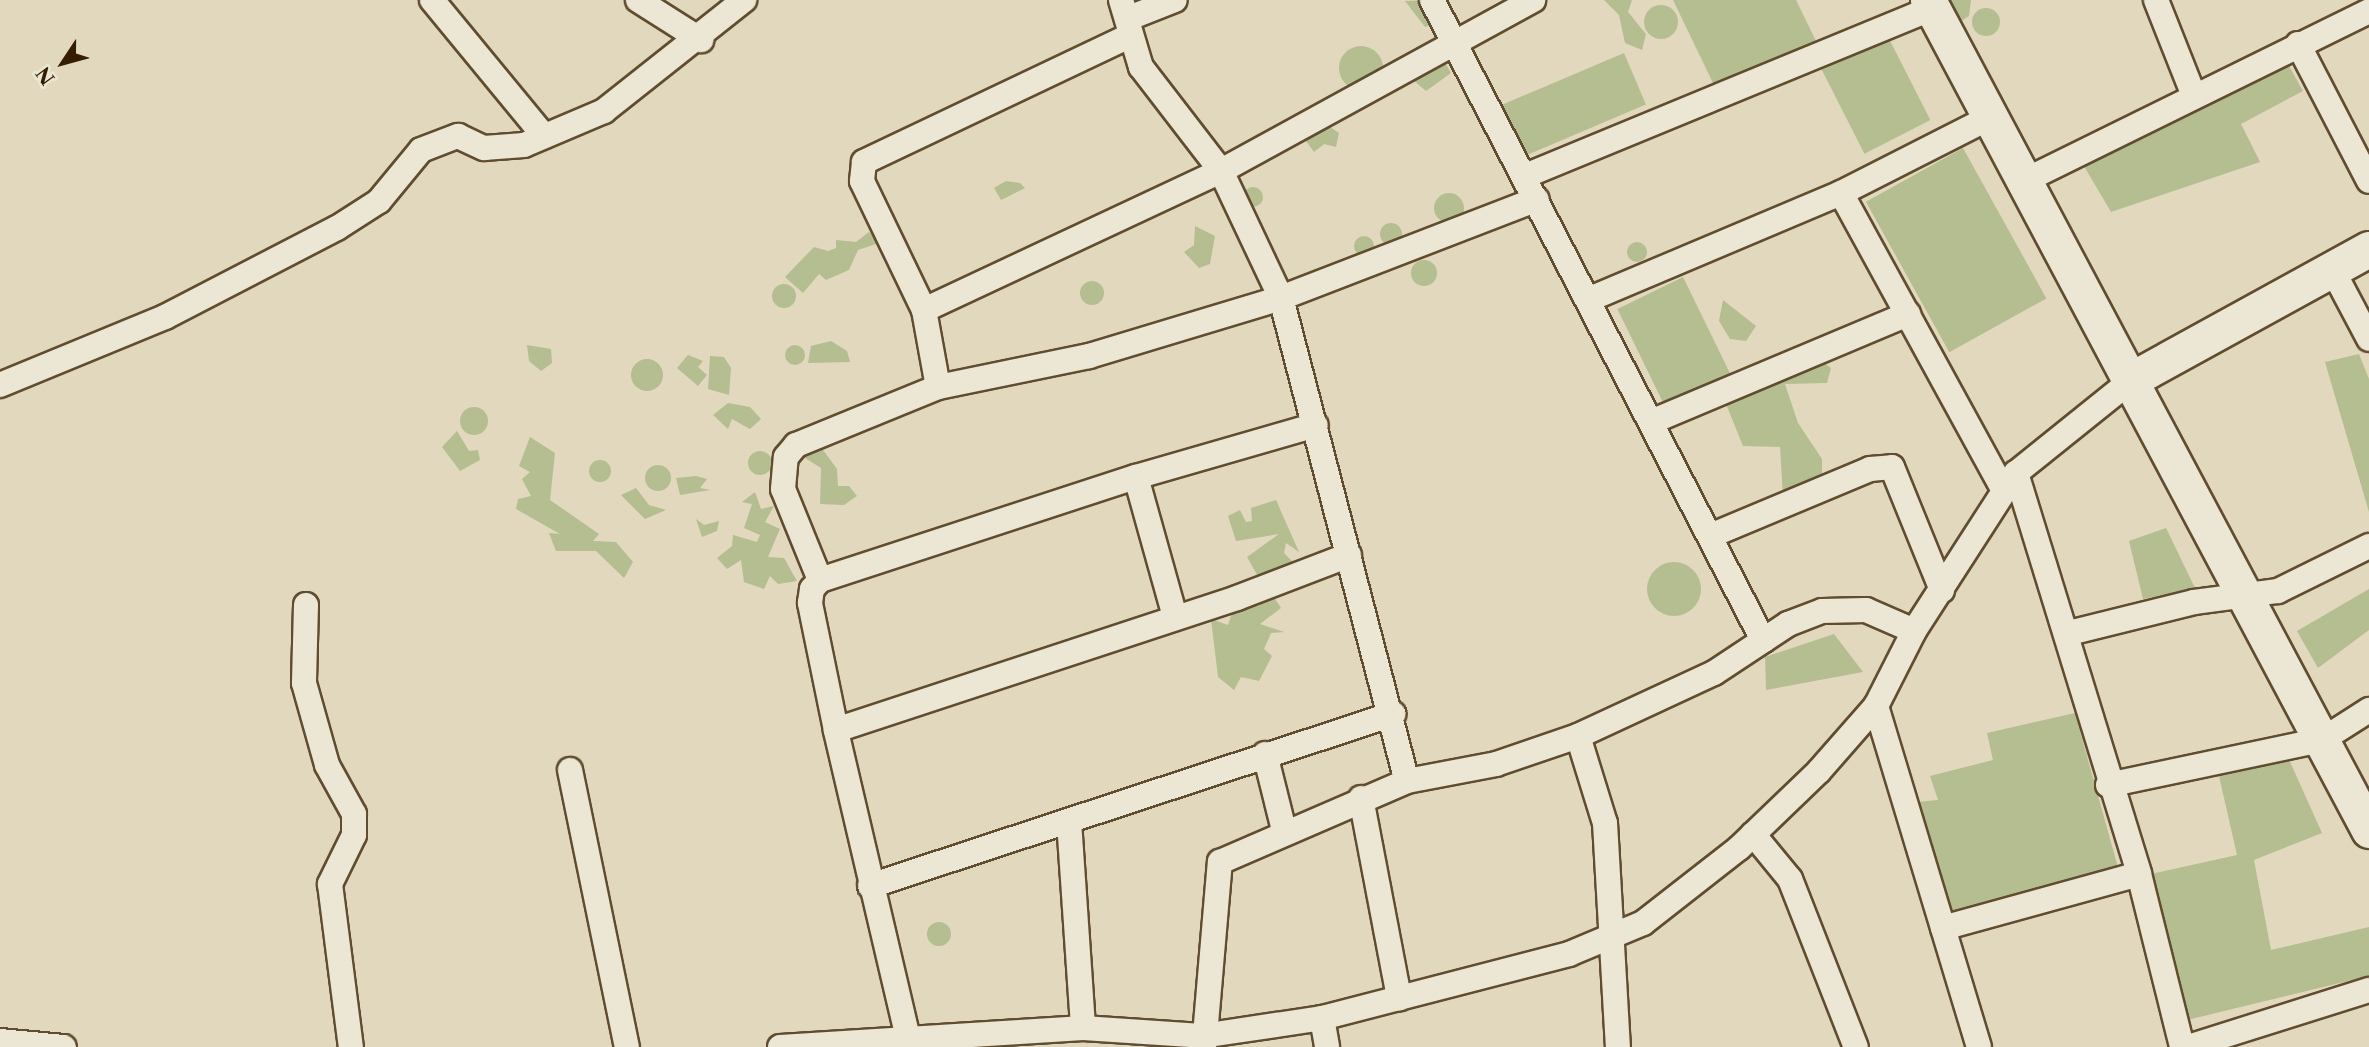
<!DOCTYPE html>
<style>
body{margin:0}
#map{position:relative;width:2369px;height:1047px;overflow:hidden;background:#e2d8bd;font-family:"Libre Caslon Text",serif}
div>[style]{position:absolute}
.green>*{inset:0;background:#b4be90;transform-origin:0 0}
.round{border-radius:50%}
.roads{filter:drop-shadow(2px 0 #604c2f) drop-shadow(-2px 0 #604c2f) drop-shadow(0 2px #604c2f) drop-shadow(0 -2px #604c2f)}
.street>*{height:24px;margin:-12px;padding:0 12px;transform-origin:12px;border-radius:12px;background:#ece6d4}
.secondary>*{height:35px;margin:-17.5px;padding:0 17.5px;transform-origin:17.5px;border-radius:17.5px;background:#ece6d4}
span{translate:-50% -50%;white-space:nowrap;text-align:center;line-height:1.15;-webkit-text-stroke:5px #ece6d4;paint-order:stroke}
.north{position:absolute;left:28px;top:28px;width:70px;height:70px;-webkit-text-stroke:5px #ece6d4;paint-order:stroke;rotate:234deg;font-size:19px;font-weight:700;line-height:28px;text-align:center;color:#351d00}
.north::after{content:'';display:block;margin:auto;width:24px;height:32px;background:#351d00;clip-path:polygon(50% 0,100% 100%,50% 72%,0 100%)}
</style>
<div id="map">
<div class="green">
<div style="clip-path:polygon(1432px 0,1432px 25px,1425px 27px,1405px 1px)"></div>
<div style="clip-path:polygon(1604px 0,1632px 0,1628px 12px,1646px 34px,1642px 50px,1625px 43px,1619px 15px)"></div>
<div style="clip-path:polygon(1673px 0,1796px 0,1816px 41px,1714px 85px)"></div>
<div style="clip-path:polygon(1945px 0,1971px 0,1969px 16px,1961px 21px,1947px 12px)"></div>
<div class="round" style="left:1644px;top:5px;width:34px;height:34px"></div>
<div class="round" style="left:1972px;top:8px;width:28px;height:28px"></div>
<div style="left:1885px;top:31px;width:100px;height:74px;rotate:63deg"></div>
<div class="round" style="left:1339px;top:46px;width:44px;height:44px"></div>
<div style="left:1624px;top:53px;width:56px;height:139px;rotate:67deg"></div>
<div style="clip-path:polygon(1441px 56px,1451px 73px,1426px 91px,1407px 75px)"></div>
<div style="clip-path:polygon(2284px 57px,2303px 91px,2241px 124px,2260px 162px,2111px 212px,2078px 156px)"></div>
<div style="clip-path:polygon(1327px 125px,1339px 133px,1336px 147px,1324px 144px,1314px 152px,1306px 141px)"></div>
<div style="left:1963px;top:148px;width:172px;height:111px;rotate:61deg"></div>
<div style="clip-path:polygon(1006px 181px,1020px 183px,1025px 188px,1001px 200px,994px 188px)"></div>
<div class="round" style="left:1243px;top:187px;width:20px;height:20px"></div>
<div class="round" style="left:1434px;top:193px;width:30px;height:30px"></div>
<div class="round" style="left:1380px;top:223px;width:22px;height:22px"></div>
<div style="clip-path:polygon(1195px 226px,1215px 236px,1210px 264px,1199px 268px,1184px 252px,1194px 245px)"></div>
<div style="clip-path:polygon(869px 232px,879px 243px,858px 250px,849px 270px,826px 280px,819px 274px,803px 293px,785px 277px,814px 247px,828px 251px,836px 248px,836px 240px,856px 242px)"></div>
<div class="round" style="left:1354px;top:236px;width:20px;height:20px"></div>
<div class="round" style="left:1627px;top:242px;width:20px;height:20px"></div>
<div class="round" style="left:1411px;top:260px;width:26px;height:26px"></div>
<div style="left:1683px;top:277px;width:108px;height:73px;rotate:64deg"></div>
<div class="round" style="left:1080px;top:281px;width:24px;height:24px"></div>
<div class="round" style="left:772px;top:284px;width:24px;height:24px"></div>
<div style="clip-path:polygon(1723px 300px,1756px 326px,1746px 341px,1730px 339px,1719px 321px)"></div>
<div style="clip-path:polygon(831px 341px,847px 351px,850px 362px,808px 363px,811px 346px)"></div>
<div class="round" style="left:785px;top:345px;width:20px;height:20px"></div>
<div style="clip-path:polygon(527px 345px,551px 349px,552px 363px,541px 371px,529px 361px)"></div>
<div style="clip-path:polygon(1809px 352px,1831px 368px,1827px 383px,1785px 384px,1798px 423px,1822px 459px,1822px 478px,1783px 497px,1780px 447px,1743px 446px,1726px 404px)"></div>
<div style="clip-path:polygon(2359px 354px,2369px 379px,2369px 512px,2325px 362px)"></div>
<div style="clip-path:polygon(688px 355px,703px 361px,698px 367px,707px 375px,698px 386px,677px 368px)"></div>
<div style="clip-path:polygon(710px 356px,724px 357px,731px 368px,729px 395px,708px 389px)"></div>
<div class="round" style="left:631px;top:359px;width:32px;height:32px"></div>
<div style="clip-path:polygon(728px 403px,750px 407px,761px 419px,750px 429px,732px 419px,728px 429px,713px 415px)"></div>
<div class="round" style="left:460px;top:407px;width:28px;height:28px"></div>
<div style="clip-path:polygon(457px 431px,469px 451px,478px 450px,480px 460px,460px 471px,442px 447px)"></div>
<div style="clip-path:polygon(530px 437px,555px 453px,550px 500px,599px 534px,593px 541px,616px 542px,633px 562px,624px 578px,596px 551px,556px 551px,549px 533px,560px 534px,516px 509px,518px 499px,531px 496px,522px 479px,530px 472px,519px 466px)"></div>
<div style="clip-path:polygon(818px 443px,837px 469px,838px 486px,849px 486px,857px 496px,844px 505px,820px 504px,821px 468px,797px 453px)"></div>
<div class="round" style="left:748px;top:451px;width:24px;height:24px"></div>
<div class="round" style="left:589px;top:460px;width:22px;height:22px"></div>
<div class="round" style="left:645px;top:465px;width:26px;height:26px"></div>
<div style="clip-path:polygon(696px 476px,707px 479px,700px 488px,710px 490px,680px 495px,676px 478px)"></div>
<div style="clip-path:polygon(636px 488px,649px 505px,666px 510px,645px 519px,621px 495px)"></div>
<div style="clip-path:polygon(755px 492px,761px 509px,774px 506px,765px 522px,780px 529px,768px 557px,784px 558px,797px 581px,778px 584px,770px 576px,764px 589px,744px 582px,741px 560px,727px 569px,717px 558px,732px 546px,733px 535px,757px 542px,760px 535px,744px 528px,752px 504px,742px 502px)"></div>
<div style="clip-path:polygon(1276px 500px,1299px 552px,1286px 543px,1284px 553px,1294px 563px,1260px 580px,1247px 557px,1279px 534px,1236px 541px,1228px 516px,1240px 510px,1246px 522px,1252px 521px,1251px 508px)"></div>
<div style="clip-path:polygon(696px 519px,704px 525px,719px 521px,717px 531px,702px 537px)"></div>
<div style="clip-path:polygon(2166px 528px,2195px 588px,2143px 599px,2129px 541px)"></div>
<div class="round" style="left:1647px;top:562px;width:54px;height:54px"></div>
<div style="clip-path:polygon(1266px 585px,1281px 608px,1260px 624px,1284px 632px,1271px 633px,1264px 649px,1272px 656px,1259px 681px,1241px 677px,1234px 690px,1218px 677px,1211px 619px,1228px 625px,1237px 598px,1259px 606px)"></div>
<div style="clip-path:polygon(2369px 589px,2369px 630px,2318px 668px,2297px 631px)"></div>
<div style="clip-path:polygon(1834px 634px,1863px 672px,1766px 690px,1765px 657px)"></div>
<div style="clip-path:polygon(2075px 713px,2119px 871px,1950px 914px,1917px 802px,1938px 800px,1930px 776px,1993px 760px,1987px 733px)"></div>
<div style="clip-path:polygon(2287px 755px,2322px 833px,2254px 860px,2271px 950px,2369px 927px,2369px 976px,2183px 1021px,2142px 876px,2237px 855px,2219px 776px)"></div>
<div class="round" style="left:927px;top:922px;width:24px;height:24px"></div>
</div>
<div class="roads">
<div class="street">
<div style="left:432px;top:0;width:176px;rotate:50.5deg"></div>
<div style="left:638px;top:0;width:75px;rotate:32.4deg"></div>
<div style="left:1121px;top:0;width:70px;rotate:73.4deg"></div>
<div style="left:1141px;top:67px;width:131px;rotate:52.4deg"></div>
<div style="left:1221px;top:171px;width:140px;rotate:64.7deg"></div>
<div style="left:1281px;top:298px;width:499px;rotate:75.4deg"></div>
<div style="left:1432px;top:0;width:721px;rotate:62.65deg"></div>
<div style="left:2156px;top:0;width:103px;rotate:68.4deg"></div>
<div style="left:1129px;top:18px;width:49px;rotate:-21.4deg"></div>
<div style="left:2298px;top:44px;width:154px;rotate:62.6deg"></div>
<div style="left:1525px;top:176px;width:440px;rotate:-22.4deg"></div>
<div style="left:2026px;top:180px;width:382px;rotate:-26.2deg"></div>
<div style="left:1841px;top:193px;width:340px;rotate:61.3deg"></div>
<div style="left:2332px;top:269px;width:79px;rotate:62.1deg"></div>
<div style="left:1590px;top:299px;width:272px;rotate:-22.9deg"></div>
<div style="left:1841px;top:193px;width:168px;rotate:-26.9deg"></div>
<div style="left:924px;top:310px;width:328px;rotate:-25.1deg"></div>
<div style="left:1221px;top:171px;width:356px;rotate:-28.7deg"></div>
<div style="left:0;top:385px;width:178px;rotate:-22.4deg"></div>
<div style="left:165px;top:317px;width:194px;rotate:-27.4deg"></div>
<div style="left:337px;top:228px;width:50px;rotate:-32.7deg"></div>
<div style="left:379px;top:201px;width:66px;rotate:-50.5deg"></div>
<div style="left:421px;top:150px;width:40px;rotate:-21deg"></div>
<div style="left:458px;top:136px;width:29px;rotate:25deg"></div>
<div style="left:484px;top:148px;width:40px;rotate:-4.3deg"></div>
<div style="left:524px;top:145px;width:87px;rotate:-23deg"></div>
<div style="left:604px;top:111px;width:179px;rotate:-38.4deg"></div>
<div style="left:938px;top:387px;width:78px;rotate:-100.3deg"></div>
<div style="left:924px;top:310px;width:143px;rotate:-115.7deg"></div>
<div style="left:862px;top:181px;width:19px;rotate:-84deg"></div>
<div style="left:864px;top:162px;width:293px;rotate:-25.4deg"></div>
<div style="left:1651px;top:422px;width:279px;rotate:-22.8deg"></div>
<div style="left:2016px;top:473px;width:419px;rotate:72.9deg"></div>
<div style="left:2139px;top:874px;width:178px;rotate:76deg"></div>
<div style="left:1136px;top:477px;width:145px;rotate:74.4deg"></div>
<div style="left:1710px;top:536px;width:173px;rotate:-22.7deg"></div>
<div style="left:1870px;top:469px;width:22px;rotate:-5deg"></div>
<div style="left:1892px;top:467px;width:133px;rotate:67.9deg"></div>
<div style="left:820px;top:580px;width:98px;rotate:-112.1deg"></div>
<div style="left:783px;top:489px;width:32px;rotate:-85deg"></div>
<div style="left:786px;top:457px;width:16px;rotate:-50deg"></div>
<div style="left:796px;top:445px;width:153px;rotate:-22.2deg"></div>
<div style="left:938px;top:387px;width:154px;rotate:-11.6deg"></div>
<div style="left:1089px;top:356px;width:201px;rotate:-16.8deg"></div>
<div style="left:1281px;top:298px;width:274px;rotate:-21.1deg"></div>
<div style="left:306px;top:605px;width:78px;rotate:91.5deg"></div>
<div style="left:304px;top:683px;width:85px;rotate:74.3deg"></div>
<div style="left:327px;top:765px;width:56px;rotate:61.1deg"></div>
<div style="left:354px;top:814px;width:21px;rotate:90deg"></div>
<div style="left:354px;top:835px;width:55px;rotate:116.1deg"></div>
<div style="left:330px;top:884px;width:164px;rotate:82.7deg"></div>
<div style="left:2069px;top:633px;width:129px;rotate:-13.9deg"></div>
<div style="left:2194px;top:602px;width:85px;rotate:-7.5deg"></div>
<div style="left:2278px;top:591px;width:102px;rotate:-26.3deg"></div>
<div style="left:1876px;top:706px;width:356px;rotate:73.2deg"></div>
<div style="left:836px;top:730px;width:422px;rotate:-18.2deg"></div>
<div style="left:1237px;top:598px;width:120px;rotate:-21deg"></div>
<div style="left:1578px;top:736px;width:91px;rotate:72.8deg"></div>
<div style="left:1605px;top:823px;width:224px;rotate:86.7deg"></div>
<div style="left:1265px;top:754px;width:78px;rotate:76deg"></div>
<div style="left:570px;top:770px;width:283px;rotate:78.4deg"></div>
<div style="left:2108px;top:785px;width:219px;rotate:-11.9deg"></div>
<div style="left:2322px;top:740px;width:56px;rotate:-32.6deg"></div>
<div style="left:1361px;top:798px;width:204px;rotate:79.2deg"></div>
<div style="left:1069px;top:821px;width:207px;rotate:86.1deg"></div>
<div style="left:1753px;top:834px;width:58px;rotate:50.6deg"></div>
<div style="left:1790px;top:879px;width:180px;rotate:68.6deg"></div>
<div style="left:870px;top:886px;width:551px;rotate:-18.2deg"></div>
<div style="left:1943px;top:928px;width:203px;rotate:-15.4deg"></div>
<div style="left:1322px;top:1018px;width:29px;rotate:80deg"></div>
<div style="left:908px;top:1038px;width:316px;rotate:-103.2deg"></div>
<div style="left:836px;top:730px;width:130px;rotate:-101.6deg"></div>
<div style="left:810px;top:603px;width:14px;rotate:-82deg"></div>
<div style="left:812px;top:589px;width:12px;rotate:-48deg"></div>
<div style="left:820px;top:580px;width:332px;rotate:-18.1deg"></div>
<div style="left:1136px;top:477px;width:187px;rotate:-16.1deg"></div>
<div style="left:0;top:1041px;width:64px;rotate:5.4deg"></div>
<div style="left:780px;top:1047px;width:304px;rotate:-3.6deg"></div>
<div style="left:1083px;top:1028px;width:119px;rotate:3.8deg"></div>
<div style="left:1202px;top:1036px;width:121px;rotate:-8.5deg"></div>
<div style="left:1322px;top:1018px;width:255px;rotate:-14.5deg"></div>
<div style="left:1569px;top:954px;width:80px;rotate:-22.7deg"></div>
<div style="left:1643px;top:923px;width:122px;rotate:-38deg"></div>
<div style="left:1739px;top:848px;width:111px;rotate:-43.9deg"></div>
<div style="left:1819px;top:771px;width:86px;rotate:-48.8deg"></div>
<div style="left:1876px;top:706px;width:84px;rotate:-63.1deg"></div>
<div style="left:1914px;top:631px;width:188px;rotate:-57.2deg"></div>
<div style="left:2016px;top:473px;width:151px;rotate:-38.8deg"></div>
<div style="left:1204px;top:1047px;width:186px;rotate:-85.1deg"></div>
<div style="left:1220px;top:862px;width:204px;rotate:-23.4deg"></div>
<div style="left:1407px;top:781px;width:91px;rotate:-10.8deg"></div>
<div style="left:1496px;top:764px;width:87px;rotate:-18.9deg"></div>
<div style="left:1578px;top:736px;width:150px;rotate:-24.9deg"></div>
<div style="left:1714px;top:673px;width:89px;rotate:-33.5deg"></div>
<div style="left:1788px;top:624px;width:36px;rotate:-21deg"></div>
<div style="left:1822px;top:611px;width:44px;rotate:-1.3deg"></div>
<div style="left:1866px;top:610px;width:52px;rotate:23.6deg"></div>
<div style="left:2188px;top:1047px;width:190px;rotate:-17.5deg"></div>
</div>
<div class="secondary">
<div style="left:1928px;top:0;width:940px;rotate:62.02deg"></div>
<div style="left:2134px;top:378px;width:268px;rotate:-28.8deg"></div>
</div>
</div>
<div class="north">N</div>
</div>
